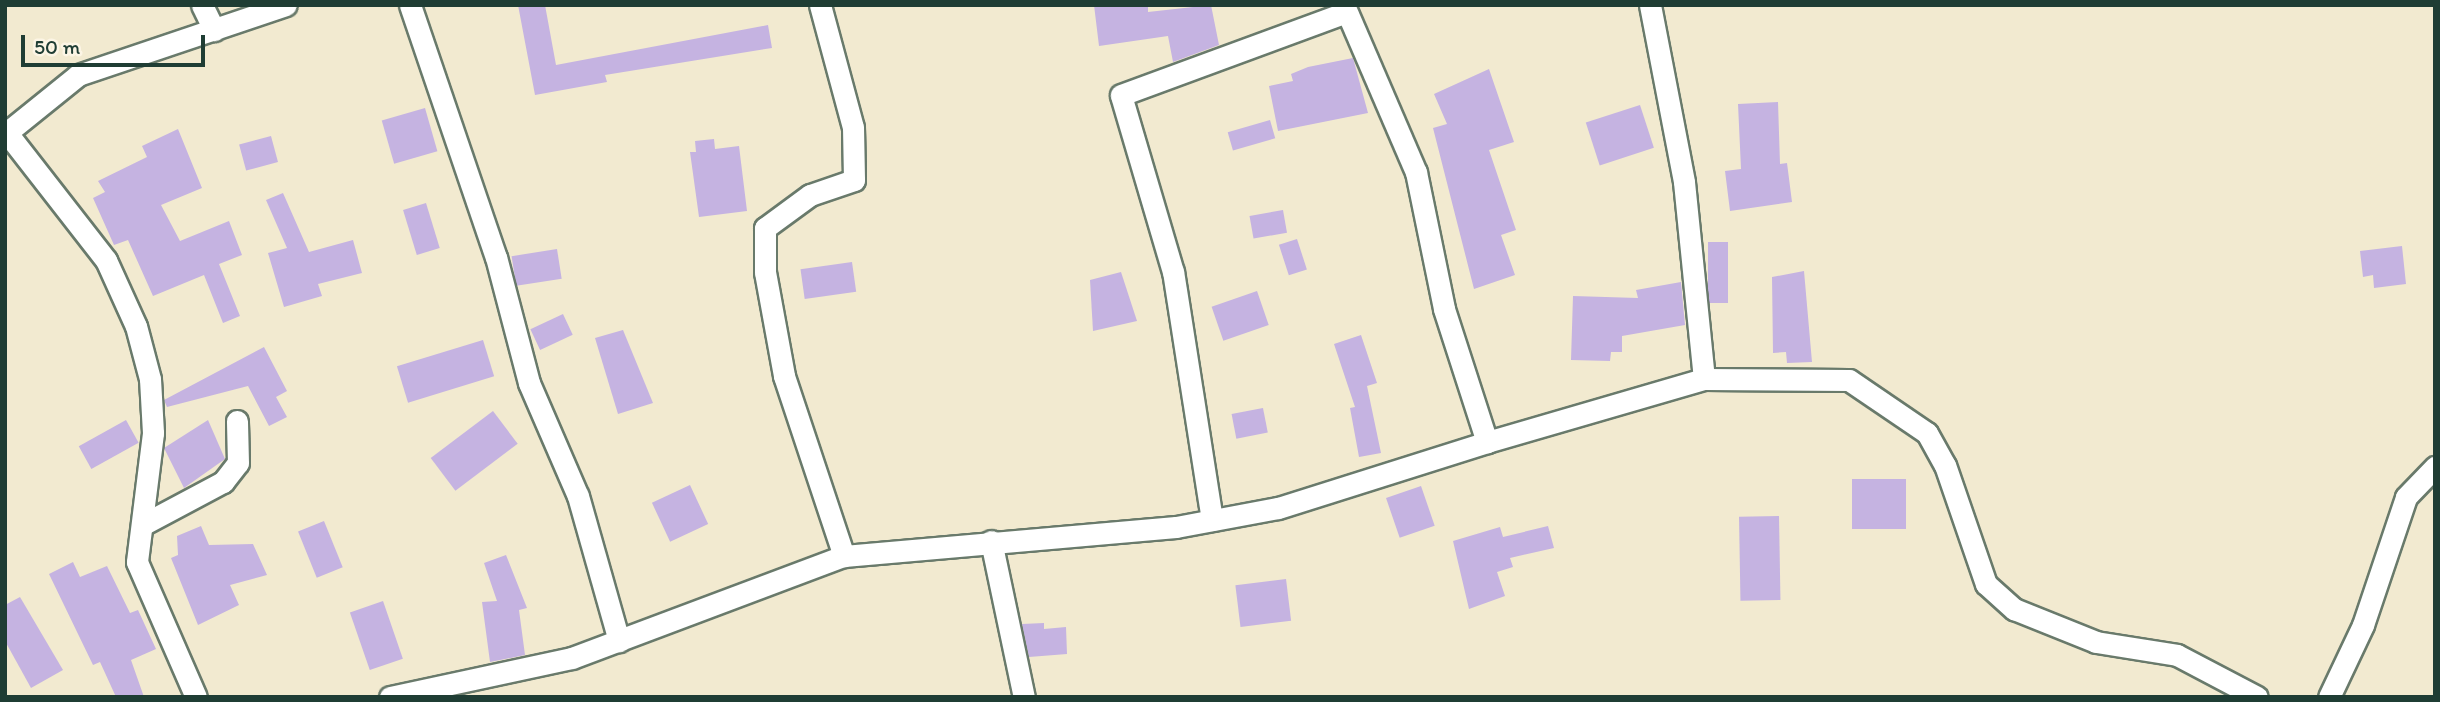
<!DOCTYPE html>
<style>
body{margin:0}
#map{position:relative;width:2440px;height:702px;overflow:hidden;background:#f2ead0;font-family:Itim,sans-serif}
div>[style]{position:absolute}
.building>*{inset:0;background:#c5b3e1;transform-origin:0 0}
.roads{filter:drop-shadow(2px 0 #697a6b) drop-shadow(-2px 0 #697a6b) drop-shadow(0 2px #697a6b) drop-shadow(0 -2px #697a6b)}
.minor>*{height:21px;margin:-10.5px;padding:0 10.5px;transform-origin:10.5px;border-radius:10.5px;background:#fff}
span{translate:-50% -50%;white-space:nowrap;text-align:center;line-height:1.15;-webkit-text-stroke:7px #fcf5e5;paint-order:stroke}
.frame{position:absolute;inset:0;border:7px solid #1f3d34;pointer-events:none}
.scale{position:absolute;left:21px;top:35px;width:184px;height:32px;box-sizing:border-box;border:4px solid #1f3d34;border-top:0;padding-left:9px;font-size:21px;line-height:24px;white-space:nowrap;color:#1f3d34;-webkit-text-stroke:5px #fcf5e5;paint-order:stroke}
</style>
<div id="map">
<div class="building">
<div style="clip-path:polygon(518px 5px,545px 5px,556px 65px,768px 25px,772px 48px,605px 75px,607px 82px,535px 95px)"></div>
<div style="clip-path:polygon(1094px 5px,1148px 5px,1148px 12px,1211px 5px,1219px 45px,1173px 62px,1168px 36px,1099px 46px)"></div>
<div style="clip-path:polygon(1353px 58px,1368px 113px,1278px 131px,1269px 86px,1293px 81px,1291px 74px,1308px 67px)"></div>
<div style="clip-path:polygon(1489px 69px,1514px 142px,1489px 150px,1516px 230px,1501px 235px,1515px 275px,1474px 289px,1433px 128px,1447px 124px,1434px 94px)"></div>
<div style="clip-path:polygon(1778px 102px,1780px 164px,1787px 163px,1792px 202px,1730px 211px,1725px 171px,1741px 169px,1738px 104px)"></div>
<div style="left:1640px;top:105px;width:45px;height:57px;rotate:72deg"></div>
<div style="left:425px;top:108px;width:45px;height:45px;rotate:74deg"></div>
<div style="left:1270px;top:120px;width:19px;height:44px;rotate:74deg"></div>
<div style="clip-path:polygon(178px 129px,202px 188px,161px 205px,180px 241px,229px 221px,242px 255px,219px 264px,240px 316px,223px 323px,204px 275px,153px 296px,128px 240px,114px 245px,93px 198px,105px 192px,98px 181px,147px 157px,142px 146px)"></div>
<div style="left:271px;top:136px;width:27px;height:33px;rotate:75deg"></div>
<div style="clip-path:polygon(714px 139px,715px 149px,739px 146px,747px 211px,699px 217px,690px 152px,696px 152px,695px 141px)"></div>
<div style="clip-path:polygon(283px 193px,309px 252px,353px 240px,362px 273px,318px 284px,322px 296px,284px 307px,268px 253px,287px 248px,266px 200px)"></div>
<div style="left:426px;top:203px;width:47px;height:24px;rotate:73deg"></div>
<div style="left:1283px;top:210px;width:23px;height:34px;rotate:80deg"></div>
<div style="left:1297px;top:239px;width:32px;height:19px;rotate:72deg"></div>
<div style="left:1708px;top:242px;width:20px;height:61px"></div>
<div style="clip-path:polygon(2402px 246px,2406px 284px,2374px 288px,2373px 275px,2363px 277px,2360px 251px)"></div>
<div style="left:557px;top:249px;width:30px;height:46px;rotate:81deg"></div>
<div style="left:852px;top:262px;width:30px;height:52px;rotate:82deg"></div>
<div style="clip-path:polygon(1804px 271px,1812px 362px,1787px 363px,1786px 352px,1773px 353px,1772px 277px)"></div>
<div style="clip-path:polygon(1121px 272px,1137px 321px,1093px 331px,1090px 280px)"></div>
<div style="clip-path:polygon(1681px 282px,1685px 325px,1622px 336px,1622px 352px,1611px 352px,1610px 361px,1571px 360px,1573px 296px,1638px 298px,1636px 290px)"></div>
<div style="left:1257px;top:291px;width:36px;height:48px;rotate:71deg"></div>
<div style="left:563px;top:314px;width:23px;height:36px;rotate:65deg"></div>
<div style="clip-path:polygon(623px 330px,653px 403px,618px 414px,595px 338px)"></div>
<div style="clip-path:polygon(1361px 335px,1377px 383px,1367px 386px,1381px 453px,1359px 457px,1350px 408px,1355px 407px,1334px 344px)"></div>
<div style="left:483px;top:340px;width:38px;height:90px;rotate:73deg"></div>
<div style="clip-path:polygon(264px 347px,287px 391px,276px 397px,287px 417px,269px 426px,248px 386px,167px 407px,164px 400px)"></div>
<div style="left:1263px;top:408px;width:25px;height:32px;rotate:79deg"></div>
<div style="left:493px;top:411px;width:41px;height:78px;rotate:53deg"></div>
<div style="left:126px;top:420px;width:26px;height:54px;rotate:61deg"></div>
<div style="clip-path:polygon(208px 420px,225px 459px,184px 488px,164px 448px)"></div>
<div style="left:1906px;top:479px;width:50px;height:54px;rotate:90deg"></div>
<div style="left:690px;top:485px;width:43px;height:42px;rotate:65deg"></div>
<div style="left:1421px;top:486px;width:42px;height:37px;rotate:71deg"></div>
<div style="left:1779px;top:516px;width:84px;height:40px;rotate:89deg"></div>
<div style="left:324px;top:521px;width:50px;height:28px;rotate:68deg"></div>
<div style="clip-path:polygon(201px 526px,209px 545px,253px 544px,267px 575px,230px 585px,239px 605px,198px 625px,171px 558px,178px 555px,177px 536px)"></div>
<div style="clip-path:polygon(1548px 526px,1554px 548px,1510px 558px,1513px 567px,1497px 572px,1505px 596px,1469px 609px,1453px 541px,1500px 527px,1503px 537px)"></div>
<div style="clip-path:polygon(506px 555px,527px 608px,519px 610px,525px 655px,490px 662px,482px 602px,497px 601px,484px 563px)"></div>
<div style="clip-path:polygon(73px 562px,80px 577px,107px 566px,130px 613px,138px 610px,156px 649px,131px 660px,144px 697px,116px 697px,100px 662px,93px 665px,49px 574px)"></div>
<div style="left:1286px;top:579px;width:42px;height:51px;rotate:83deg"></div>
<div style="clip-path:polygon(20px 597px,63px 670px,31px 688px,5px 641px,5px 605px)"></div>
<div style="left:383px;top:601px;width:61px;height:35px;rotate:71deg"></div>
<div style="clip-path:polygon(1044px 623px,1044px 629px,1066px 627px,1067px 654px,1029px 657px,1022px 624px)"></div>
</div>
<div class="roads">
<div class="minor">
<div style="left:202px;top:5px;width:28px;rotate:64deg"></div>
<div style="left:410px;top:5px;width:266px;rotate:71.2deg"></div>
<div style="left:496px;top:257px;width:130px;rotate:75.3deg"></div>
<div style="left:529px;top:383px;width:123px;rotate:66.6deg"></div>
<div style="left:578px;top:496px;width:151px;rotate:74.2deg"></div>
<div style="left:820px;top:5px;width:126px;rotate:74.9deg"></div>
<div style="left:853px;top:127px;width:53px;rotate:88.9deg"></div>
<div style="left:854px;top:180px;width:46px;rotate:161.2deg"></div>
<div style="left:810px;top:195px;width:56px;rotate:143.7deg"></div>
<div style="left:765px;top:228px;width:44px;rotate:90deg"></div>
<div style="left:765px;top:272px;width:106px;rotate:79.6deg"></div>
<div style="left:784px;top:376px;width:190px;rotate:71.6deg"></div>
<div style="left:1344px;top:5px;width:182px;rotate:66.7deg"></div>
<div style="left:1416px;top:172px;width:140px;rotate:78.4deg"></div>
<div style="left:1444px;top:309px;width:140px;rotate:72.1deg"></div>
<div style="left:1487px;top:442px;width:226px;rotate:-16.2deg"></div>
<div style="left:1704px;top:379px;width:145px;rotate:0.4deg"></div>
<div style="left:1849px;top:380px;width:94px;rotate:34.2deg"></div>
<div style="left:1927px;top:433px;width:37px;rotate:61deg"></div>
<div style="left:1945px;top:465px;width:126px;rotate:71deg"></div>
<div style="left:1986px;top:584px;width:38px;rotate:42deg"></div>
<div style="left:2014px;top:609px;width:88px;rotate:21.9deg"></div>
<div style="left:2096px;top:642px;width:82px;rotate:9.1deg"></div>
<div style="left:2177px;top:655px;width:90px;rotate:27.7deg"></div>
<div style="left:1650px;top:5px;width:180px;rotate:79.1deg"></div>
<div style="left:1684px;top:182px;width:198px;rotate:84.2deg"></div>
<div style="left:7px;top:133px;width:161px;rotate:52.1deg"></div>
<div style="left:106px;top:260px;width:72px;rotate:65.6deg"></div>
<div style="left:136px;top:326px;width:55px;rotate:75.2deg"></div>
<div style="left:150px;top:379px;width:54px;rotate:86.8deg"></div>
<div style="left:153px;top:433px;width:130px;rotate:97.1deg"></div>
<div style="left:137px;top:562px;width:147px;rotate:66.4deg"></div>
<div style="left:5px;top:134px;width:94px;rotate:-38.9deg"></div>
<div style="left:78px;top:75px;width:219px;rotate:-18.6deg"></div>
<div style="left:1212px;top:520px;width:251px;rotate:-98.9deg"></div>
<div style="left:1173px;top:272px;width:184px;rotate:-106.4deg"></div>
<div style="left:1121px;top:95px;width:240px;rotate:-20.2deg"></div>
<div style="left:142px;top:525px;width:92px;rotate:-28deg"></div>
<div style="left:223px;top:482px;width:24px;rotate:-52deg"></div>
<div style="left:238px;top:463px;width:42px;rotate:-91.4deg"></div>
<div style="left:991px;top:541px;width:159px;rotate:78.1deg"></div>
<div style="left:390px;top:697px;width:186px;rotate:-12.1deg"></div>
<div style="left:572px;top:658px;width:290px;rotate:-20.6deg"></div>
<div style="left:844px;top:556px;width:333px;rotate:-5deg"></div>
<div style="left:1176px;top:527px;width:104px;rotate:-10.6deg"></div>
<div style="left:1278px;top:508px;width:219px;rotate:-17.5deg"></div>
<div style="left:2329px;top:697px;width:80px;rotate:-64.7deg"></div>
<div style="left:2363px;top:625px;width:135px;rotate:-71.4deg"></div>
<div style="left:2406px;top:497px;width:42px;rotate:-46deg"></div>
</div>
</div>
<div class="frame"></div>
<div class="scale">50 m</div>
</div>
